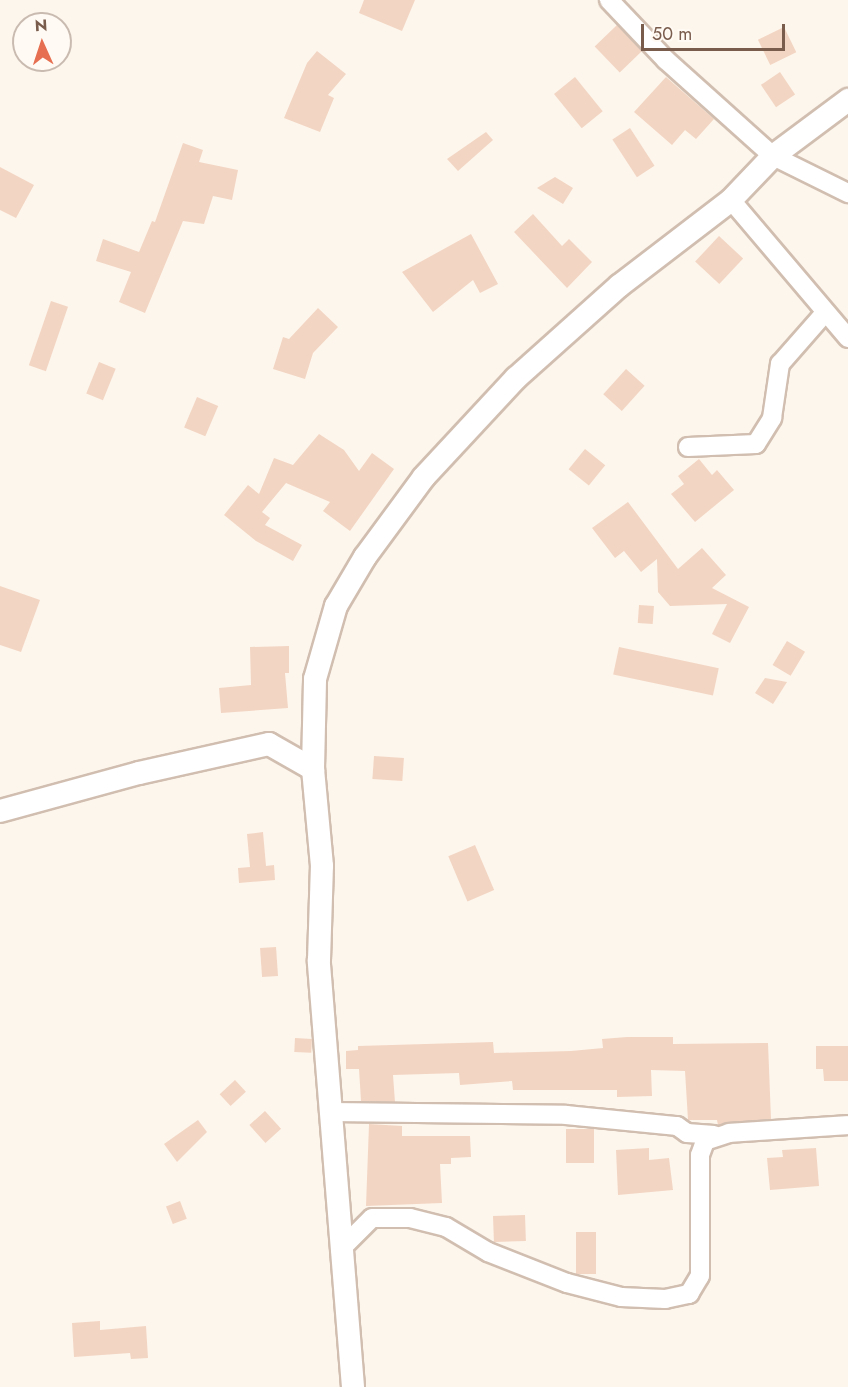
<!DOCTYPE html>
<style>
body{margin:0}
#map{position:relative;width:848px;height:1387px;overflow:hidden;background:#fdf6ec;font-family:Jost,sans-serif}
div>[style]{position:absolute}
.building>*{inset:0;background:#f3d5c3;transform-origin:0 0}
.roads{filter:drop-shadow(2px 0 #d1beb0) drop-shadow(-2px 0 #d1beb0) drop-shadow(0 2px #d1beb0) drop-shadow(0 -2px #d1beb0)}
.minor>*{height:18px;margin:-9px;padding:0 9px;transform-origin:9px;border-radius:9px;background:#fff}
.tertiary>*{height:22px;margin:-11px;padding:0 11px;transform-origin:11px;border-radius:11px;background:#fff}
span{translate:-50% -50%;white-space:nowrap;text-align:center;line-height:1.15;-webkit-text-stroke:4.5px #fffaf3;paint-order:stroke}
.north{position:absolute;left:12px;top:12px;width:60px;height:60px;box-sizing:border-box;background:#fffaf3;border:2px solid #cabbb1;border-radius:50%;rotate:357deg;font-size:16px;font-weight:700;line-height:24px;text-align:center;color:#7a5c4d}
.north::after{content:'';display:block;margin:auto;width:21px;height:27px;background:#e76f51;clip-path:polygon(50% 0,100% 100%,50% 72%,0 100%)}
.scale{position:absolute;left:641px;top:24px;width:144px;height:27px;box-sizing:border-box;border:3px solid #7a5c4d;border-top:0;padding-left:8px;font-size:18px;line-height:21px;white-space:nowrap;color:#7a5c4d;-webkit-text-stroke:4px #fffaf3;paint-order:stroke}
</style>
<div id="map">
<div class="building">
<div style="clip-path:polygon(364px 0,415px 0,402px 31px,359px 13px)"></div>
<div style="left:617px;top:25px;width:36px;height:31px;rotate:46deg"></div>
<div style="left:784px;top:27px;width:28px;height:29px;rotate:64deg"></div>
<div style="clip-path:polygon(317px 51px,346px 74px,328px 95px,334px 98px,320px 132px,284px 118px,307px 63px)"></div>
<div style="left:780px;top:72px;width:27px;height:23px;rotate:56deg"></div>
<div style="left:575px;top:77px;width:44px;height:27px;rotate:51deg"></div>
<div style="clip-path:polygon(666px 77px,714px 119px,696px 139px,685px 130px,672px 145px,634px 112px)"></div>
<div style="left:630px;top:128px;width:45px;height:21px;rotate:57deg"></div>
<div style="clip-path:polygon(486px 132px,493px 140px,458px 171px,447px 159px)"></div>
<div style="clip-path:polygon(183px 143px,203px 150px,199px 162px,238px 170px,232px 200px,213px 196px,204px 224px,183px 221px,145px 313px,119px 302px,131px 272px,96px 261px,103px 239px,139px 252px,152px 221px,155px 222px)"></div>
<div style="clip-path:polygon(0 167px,34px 185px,16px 218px,0 210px)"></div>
<div style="clip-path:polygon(555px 177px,573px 188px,563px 204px,537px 188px)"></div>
<div style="clip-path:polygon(533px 214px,562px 246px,569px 239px,592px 262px,567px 288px,514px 232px)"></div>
<div style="clip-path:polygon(471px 234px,498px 284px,480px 293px,473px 280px,433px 312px,402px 272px)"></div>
<div style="left:719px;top:236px;width:33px;height:35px;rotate:43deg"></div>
<div style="left:51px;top:301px;width:18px;height:68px;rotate:19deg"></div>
<div style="clip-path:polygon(318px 308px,338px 327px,313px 353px,305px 379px,273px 369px,283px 337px,289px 339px)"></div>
<div style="left:99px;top:362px;width:18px;height:34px;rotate:22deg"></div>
<div style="left:626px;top:369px;width:25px;height:34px;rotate:42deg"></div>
<div style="left:197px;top:397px;width:23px;height:33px;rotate:23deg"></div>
<div style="clip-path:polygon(319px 434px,344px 450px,359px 471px,372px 453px,394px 469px,350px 531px,323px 511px,330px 502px,286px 483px,262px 512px,270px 518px,265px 525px,302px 545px,293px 561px,256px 541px,224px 515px,248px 485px,259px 494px,274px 458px,293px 465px)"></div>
<div style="left:585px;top:449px;width:26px;height:26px;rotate:39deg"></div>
<div style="clip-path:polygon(699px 459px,712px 475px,717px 470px,734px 490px,695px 522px,671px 494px,684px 484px,678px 476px)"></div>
<div style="clip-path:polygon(628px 502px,678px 569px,702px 548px,726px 575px,712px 588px,749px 607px,730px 643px,712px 634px,727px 604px,670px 606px,658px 592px,657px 559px,641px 572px,624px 551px,615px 558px,592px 528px)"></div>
<div style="clip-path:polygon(0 586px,40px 600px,21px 652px,0 645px)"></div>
<div style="left:639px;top:605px;width:15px;height:18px;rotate:4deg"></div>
<div style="left:787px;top:641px;width:21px;height:28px;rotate:31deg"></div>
<div style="clip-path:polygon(289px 646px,289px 673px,285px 673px,288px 708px,221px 713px,219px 688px,251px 685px,250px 647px)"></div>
<div style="left:619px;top:647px;width:102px;height:28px;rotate:12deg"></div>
<div style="clip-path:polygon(765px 678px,787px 682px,773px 704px,755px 693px)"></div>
<div style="left:374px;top:756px;width:30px;height:23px;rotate:4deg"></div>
<div style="clip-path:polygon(263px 832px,266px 866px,274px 865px,275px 880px,239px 883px,238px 868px,250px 867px,247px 834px)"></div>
<div style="left:475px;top:845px;width:49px;height:29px;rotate:67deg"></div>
<div style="left:276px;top:947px;width:29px;height:16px;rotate:86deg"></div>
<div style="clip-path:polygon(627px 1037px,673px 1037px,673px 1044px,768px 1043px,771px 1119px,718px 1125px,717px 1120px,688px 1120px,685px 1071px,651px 1070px,652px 1096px,617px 1097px,617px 1090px,513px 1090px,512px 1081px,460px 1085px,459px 1073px,393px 1075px,395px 1102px,361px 1101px,359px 1069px,346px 1069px,346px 1051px,358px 1050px,358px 1046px,493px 1042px,494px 1053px,571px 1051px,603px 1048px,602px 1039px)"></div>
<div style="left:295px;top:1038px;width:17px;height:14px;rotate:3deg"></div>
<div style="clip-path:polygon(816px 1046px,848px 1046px,848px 1081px,824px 1081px,823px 1069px,816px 1069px)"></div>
<div style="left:235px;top:1080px;width:16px;height:21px;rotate:47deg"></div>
<div style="left:265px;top:1111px;width:24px;height:21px;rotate:48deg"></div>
<div style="clip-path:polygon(198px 1120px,207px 1132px,177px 1162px,164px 1144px)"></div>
<div style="clip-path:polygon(369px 1124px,402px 1126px,402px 1136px,470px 1136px,471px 1157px,451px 1158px,451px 1164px,440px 1164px,442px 1203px,366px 1206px)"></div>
<div style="left:566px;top:1129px;width:28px;height:34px"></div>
<div style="clip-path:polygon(649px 1148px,649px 1160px,669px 1158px,673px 1190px,618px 1195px,616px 1150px)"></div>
<div style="clip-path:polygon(816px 1148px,819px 1186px,770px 1190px,767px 1158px,783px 1157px,782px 1150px)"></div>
<div style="left:180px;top:1201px;width:19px;height:15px;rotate:69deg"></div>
<div style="left:525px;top:1215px;width:26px;height:32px;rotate:88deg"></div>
<div style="left:576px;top:1232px;width:20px;height:42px"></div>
<div style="clip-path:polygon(100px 1321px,100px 1330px,146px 1326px,148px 1358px,131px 1359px,130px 1353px,74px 1357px,72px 1323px)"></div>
</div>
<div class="roads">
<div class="minor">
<div style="left:609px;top:0;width:83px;rotate:46.5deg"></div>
<div style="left:666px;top:60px;width:144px;rotate:41.9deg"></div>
<div style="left:773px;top:156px;width:84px;rotate:26.3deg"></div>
<div style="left:731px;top:200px;width:181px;rotate:49.7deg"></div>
<div style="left:688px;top:447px;width:68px;rotate:-2.5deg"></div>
<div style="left:756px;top:444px;width:31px;rotate:-58deg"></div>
<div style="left:772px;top:418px;width:55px;rotate:-81.6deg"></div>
<div style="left:780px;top:364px;width:67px;rotate:-48.7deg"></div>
<div style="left:331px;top:1112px;width:235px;rotate:0.7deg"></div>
<div style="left:566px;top:1115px;width:112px;rotate:5.7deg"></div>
<div style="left:677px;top:1126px;width:12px;rotate:35deg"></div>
<div style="left:687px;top:1133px;width:27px;rotate:4deg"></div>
<div style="left:340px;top:1250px;width:45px;rotate:-45deg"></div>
<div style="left:372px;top:1218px;width:38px"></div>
<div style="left:410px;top:1218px;width:37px;rotate:14deg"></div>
<div style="left:446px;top:1227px;width:49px;rotate:30.8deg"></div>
<div style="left:488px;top:1252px;width:85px;rotate:21.4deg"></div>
<div style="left:567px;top:1283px;width:56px;rotate:14.5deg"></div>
<div style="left:621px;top:1297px;width:44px;rotate:2.6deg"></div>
<div style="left:665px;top:1299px;width:25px;rotate:-12deg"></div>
<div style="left:689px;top:1294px;width:21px;rotate:-59deg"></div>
<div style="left:700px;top:1276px;width:121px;rotate:-90deg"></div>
<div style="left:700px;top:1155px;width:15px;rotate:-70deg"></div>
<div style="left:705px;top:1141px;width:25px;rotate:-18deg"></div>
<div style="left:729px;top:1133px;width:119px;rotate:-3.8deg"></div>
</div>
<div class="tertiary">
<div style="left:0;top:811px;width:144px;rotate:-15.3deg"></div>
<div style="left:139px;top:773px;width:133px;rotate:-12.6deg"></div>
<div style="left:269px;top:744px;width:51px;rotate:29.6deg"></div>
<div style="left:353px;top:1387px;width:428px;rotate:-94.6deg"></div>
<div style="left:319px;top:960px;width:94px;rotate:-88.2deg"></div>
<div style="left:322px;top:866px;width:97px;rotate:-95.3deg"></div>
<div style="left:313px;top:769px;width:90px;rotate:-88.7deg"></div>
<div style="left:315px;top:679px;width:76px;rotate:-74deg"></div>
<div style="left:336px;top:606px;width:57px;rotate:-59.4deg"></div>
<div style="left:365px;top:557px;width:99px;rotate:-53.6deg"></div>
<div style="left:424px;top:477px;width:135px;rotate:-47.1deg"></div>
<div style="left:516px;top:378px;width:138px;rotate:-41.8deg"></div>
<div style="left:619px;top:286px;width:141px;rotate:-37.5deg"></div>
<div style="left:731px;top:200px;width:61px;rotate:-46.3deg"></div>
<div style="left:773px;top:156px;width:94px;rotate:-36.7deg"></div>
</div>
</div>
<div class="north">N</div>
<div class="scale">50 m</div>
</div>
